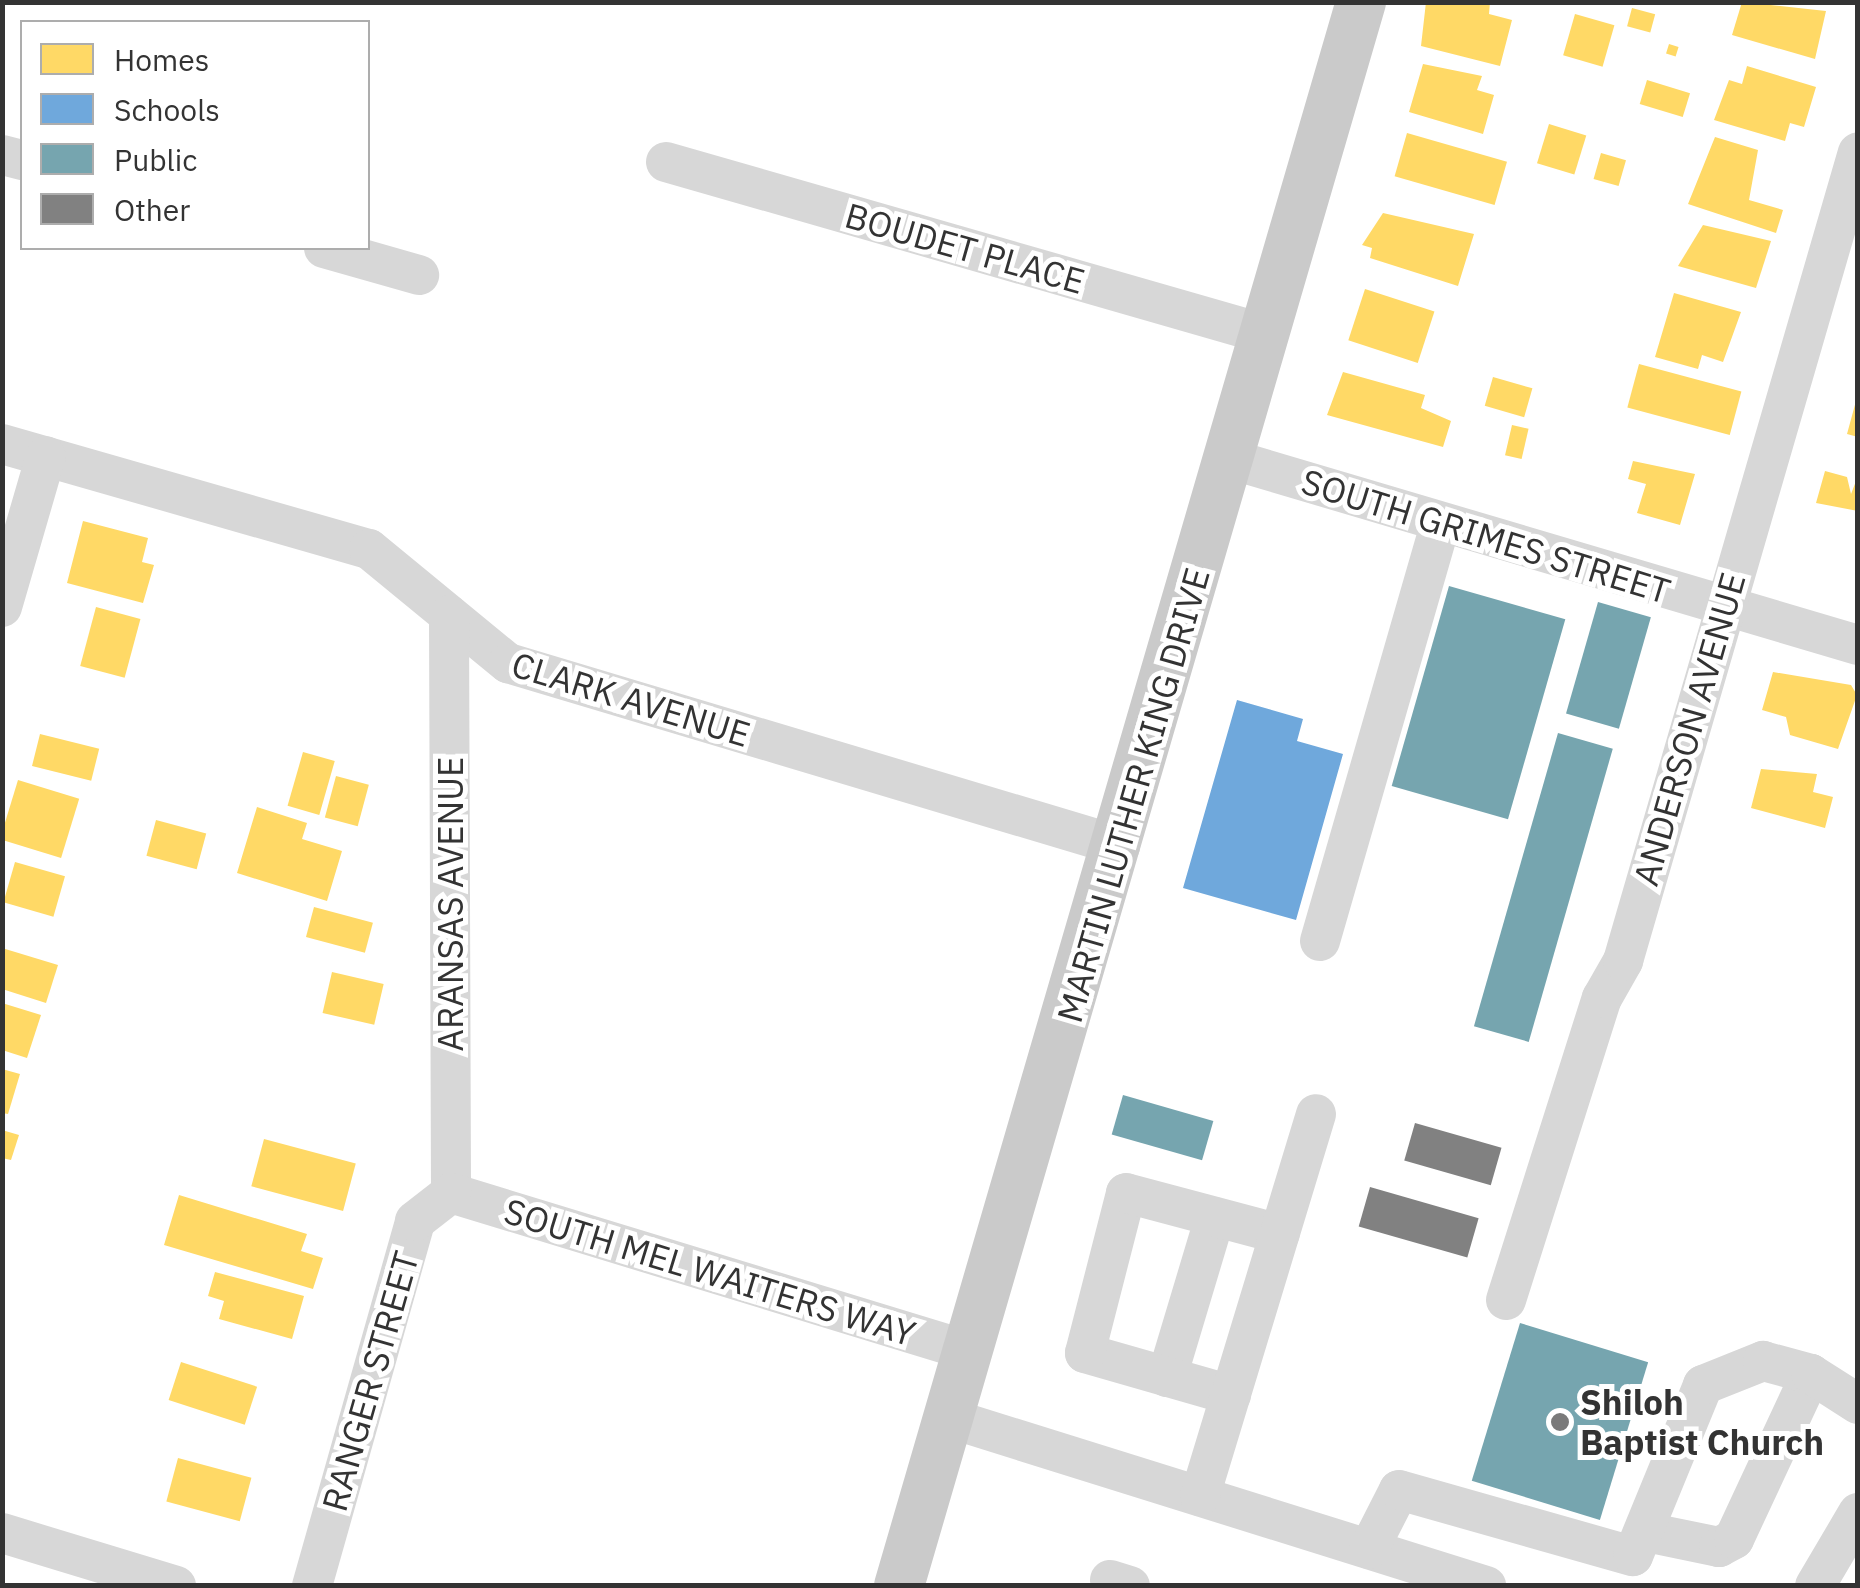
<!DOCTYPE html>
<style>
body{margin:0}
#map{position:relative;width:1860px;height:1588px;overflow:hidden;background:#fff;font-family:"IBM Plex Sans",sans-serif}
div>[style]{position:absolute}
.homes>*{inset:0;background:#ffd966;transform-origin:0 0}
.schools>*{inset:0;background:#6fa8dc}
.public>*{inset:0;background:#76a5af;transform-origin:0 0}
.building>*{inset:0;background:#818181;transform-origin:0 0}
.minor>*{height:40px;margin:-20px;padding:0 20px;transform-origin:20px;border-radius:20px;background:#d7d7d7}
.major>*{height:50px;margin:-25px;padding:0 25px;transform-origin:25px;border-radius:25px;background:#cacaca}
.dots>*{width:28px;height:28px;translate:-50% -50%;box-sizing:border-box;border:5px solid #fff;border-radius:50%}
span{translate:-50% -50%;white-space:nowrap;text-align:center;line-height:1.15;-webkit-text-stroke:10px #fff;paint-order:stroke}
.street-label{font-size:35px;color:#333}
.poi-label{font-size:35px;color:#333;font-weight:700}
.left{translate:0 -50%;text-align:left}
.frame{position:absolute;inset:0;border:5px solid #333;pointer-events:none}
.legend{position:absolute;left:20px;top:20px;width:350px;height:230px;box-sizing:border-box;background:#fff;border:2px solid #adadad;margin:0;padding:12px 18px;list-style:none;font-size:30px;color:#333}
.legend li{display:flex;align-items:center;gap:20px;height:50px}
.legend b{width:50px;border:2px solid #adadad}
</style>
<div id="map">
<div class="homes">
<div style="clip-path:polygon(1426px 2px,1490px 2px,1489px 14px,1512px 20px,1500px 66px,1421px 46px)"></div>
<div style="clip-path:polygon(1742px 2px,1826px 11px,1815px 59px,1732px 35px)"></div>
<div style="left:1632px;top:8px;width:24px;height:19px;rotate:15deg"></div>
<div style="left:1575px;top:14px;width:41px;height:43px;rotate:16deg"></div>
<div style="left:1669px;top:44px;width:10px;height:10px;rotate:17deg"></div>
<div style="clip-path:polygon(1423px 64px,1482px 76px,1477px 90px,1494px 95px,1483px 134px,1409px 112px)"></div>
<div style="clip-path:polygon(1747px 66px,1816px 87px,1804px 127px,1790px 123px,1785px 141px,1714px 120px,1729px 80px,1742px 84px)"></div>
<div style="left:1647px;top:80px;width:45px;height:25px;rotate:17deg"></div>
<div style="left:1549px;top:124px;width:39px;height:41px;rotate:17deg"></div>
<div style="left:1407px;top:133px;width:104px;height:45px;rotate:16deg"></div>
<div style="clip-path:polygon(1715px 137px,1758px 150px,1749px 200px,1783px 210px,1776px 233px,1688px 204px)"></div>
<div style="left:1601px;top:153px;width:26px;height:27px;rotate:16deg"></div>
<div style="clip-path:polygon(1383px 213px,1474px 234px,1458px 286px,1370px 258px,1372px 248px,1362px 245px)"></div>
<div style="clip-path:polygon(1703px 225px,1771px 241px,1756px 288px,1678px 266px)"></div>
<div style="left:1365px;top:289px;width:73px;height:54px;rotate:18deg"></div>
<div style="clip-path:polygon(1674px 293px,1741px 312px,1723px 362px,1702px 355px,1698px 369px,1655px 357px)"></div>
<div style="left:1639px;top:364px;width:106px;height:45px;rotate:15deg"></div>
<div style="clip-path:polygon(1343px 372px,1425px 395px,1421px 408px,1451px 421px,1443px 447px,1327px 415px)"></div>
<div style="left:1493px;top:377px;width:41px;height:30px;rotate:16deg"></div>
<div style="clip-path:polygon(1856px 401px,1858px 401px,1858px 437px,1847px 434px)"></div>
<div style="left:1512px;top:425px;width:17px;height:31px;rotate:13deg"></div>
<div style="clip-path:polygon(1633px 461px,1695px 474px,1680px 525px,1637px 513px,1646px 484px,1628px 479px)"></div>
<div style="clip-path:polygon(1825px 471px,1847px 477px,1851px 494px,1858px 476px,1858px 511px,1816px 503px)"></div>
<div style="clip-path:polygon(83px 521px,148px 538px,142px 562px,154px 565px,143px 603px,67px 583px)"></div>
<div style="left:96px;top:607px;width:46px;height:61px;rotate:15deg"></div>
<div style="clip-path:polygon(1773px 672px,1851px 685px,1857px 695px,1838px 749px,1790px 735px,1786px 717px,1762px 710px)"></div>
<div style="left:40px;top:734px;width:61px;height:33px;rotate:14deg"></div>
<div style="left:303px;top:752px;width:33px;height:56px;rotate:16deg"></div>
<div style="clip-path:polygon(1761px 769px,1817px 774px,1813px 792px,1833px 797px,1825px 828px,1751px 808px)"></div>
<div style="left:336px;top:776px;width:34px;height:43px;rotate:15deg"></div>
<div style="left:18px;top:780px;width:64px;height:62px;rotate:17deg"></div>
<div style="clip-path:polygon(257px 807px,307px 823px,302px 839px,342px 851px,327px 901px,237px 873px)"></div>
<div style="left:156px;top:820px;width:52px;height:37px;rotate:15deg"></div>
<div style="left:15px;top:862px;width:52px;height:42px;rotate:16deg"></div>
<div style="left:314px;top:907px;width:61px;height:31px;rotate:15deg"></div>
<div style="clip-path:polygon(2px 948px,58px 965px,46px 1003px,2px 989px)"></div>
<div style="left:332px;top:972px;width:53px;height:42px;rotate:13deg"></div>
<div style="clip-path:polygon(2px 1003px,41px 1015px,27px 1058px,2px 1050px)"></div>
<div style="clip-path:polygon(2px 1069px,20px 1074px,8px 1114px,2px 1113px)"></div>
<div style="clip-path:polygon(2px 1130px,19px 1135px,11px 1160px,2px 1158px)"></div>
<div style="left:264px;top:1139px;width:95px;height:49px;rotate:15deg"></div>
<div style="clip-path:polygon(179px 1195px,307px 1234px,301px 1251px,323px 1258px,313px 1289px,164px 1245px)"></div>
<div style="clip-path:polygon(215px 1272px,304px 1296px,292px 1339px,219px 1319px,224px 1301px,208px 1296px)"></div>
<div style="left:181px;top:1362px;width:80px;height:40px;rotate:18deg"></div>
<div style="left:178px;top:1458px;width:76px;height:45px;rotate:15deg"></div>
</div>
<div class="schools">
<div style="clip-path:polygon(1237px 700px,1303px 719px,1297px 741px,1343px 754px,1296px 920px,1183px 888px)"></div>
</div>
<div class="public">
<div style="left:1449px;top:586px;width:121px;height:208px;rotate:16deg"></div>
<div style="left:1598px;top:602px;width:55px;height:116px;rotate:16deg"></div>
<div style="left:1558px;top:733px;width:57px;height:305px;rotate:16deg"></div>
<div style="left:1123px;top:1095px;width:94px;height:41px;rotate:16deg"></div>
<div style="left:1520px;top:1323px;width:134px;height:165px;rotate:17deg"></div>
</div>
<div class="building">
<div style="left:1415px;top:1123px;width:90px;height:39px;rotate:16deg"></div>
<div style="left:1370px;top:1187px;width:113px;height:41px;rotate:16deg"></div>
</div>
<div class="minor">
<div style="left:2px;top:155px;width:21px;rotate:14deg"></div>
<div style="left:666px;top:162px;width:623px;rotate:16.02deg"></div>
<div style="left:324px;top:248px;width:99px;rotate:15.9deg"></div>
<div style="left:2px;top:444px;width:382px;rotate:16deg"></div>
<div style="left:369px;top:549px;width:180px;rotate:39.4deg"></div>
<div style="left:508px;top:663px;width:639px;rotate:16.65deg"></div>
<div style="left:1230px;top:459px;width:655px;rotate:16.5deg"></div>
<div style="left:2px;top:607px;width:157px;rotate:-73.8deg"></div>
<div style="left:449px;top:615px;width:578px;rotate:89.8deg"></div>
<div style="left:1320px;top:941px;width:435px;rotate:-73.9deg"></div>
<div style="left:451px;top:1193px;width:542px;rotate:16.96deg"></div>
<div style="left:1506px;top:1300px;width:317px;rotate:-72.4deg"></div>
<div style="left:1602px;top:998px;width:43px;rotate:-60.4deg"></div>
<div style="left:1623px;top:961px;width:842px;rotate:-73.8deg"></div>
<div style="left:1167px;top:1377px;width:167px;rotate:-73.3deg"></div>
<div style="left:1231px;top:1395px;width:152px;rotate:-164deg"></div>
<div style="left:1085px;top:1353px;width:165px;rotate:-75.6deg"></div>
<div style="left:1126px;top:1193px;width:159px;rotate:14.9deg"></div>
<div style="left:949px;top:1418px;width:563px;rotate:17.37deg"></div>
<div style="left:1200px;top:1496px;width:399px;rotate:-73.1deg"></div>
<div style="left:1646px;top:1532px;width:75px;rotate:11.6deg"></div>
<div style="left:1719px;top:1547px;width:17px;rotate:-28deg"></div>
<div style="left:1734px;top:1539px;width:182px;rotate:-65deg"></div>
<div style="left:2px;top:1533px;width:182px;rotate:16.9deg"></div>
<div style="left:1369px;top:1549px;width:66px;rotate:-63deg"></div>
<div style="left:1399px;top:1490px;width:243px;rotate:15.8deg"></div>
<div style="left:1633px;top:1556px;width:185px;rotate:-67.7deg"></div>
<div style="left:1703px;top:1385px;width:65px;rotate:-21.8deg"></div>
<div style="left:1763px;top:1361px;width:50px;rotate:15.2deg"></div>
<div style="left:1811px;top:1374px;width:56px;rotate:32.6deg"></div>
<div style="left:1110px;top:1580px;width:21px;rotate:17deg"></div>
<div style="left:312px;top:1586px;width:379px;rotate:-74.2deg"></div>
<div style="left:415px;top:1221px;width:46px;rotate:-37.9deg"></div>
<div style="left:1815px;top:1586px;width:85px;rotate:-59.5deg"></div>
</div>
<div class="major">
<div style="left:899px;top:1586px;width:1650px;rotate:-73.74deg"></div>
</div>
<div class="dots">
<div style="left:1560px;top:1422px;background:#7a7a7a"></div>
</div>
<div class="street-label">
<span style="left:965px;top:248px;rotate:16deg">BOUDET PLACE</span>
<span style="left:1486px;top:536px;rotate:17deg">SOUTH GRIMES STREET</span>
<span style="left:631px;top:699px;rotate:17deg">CLARK AVENUE</span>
<span style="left:1689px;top:729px;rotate:-74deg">ANDERSON AVENUE</span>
<span style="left:1133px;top:795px;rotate:-74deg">MARTIN LUTHER KING DRIVE</span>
<span style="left:450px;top:904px;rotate:-90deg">ARANSAS AVENUE</span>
<span style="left:710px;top:1272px;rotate:17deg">SOUTH MEL WAITERS WAY</span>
<span style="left:370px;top:1381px;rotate:-74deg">RANGER STREET</span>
</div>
<div class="poi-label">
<span class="left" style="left:1580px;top:1422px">Shiloh<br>Baptist Church</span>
</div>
<div class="frame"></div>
<ul class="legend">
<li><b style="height:28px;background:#ffd966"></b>Homes</li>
<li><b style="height:28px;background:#6fa8dc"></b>Schools</li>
<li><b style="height:28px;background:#76a5af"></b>Public</li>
<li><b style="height:28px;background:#818181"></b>Other</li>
</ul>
</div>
